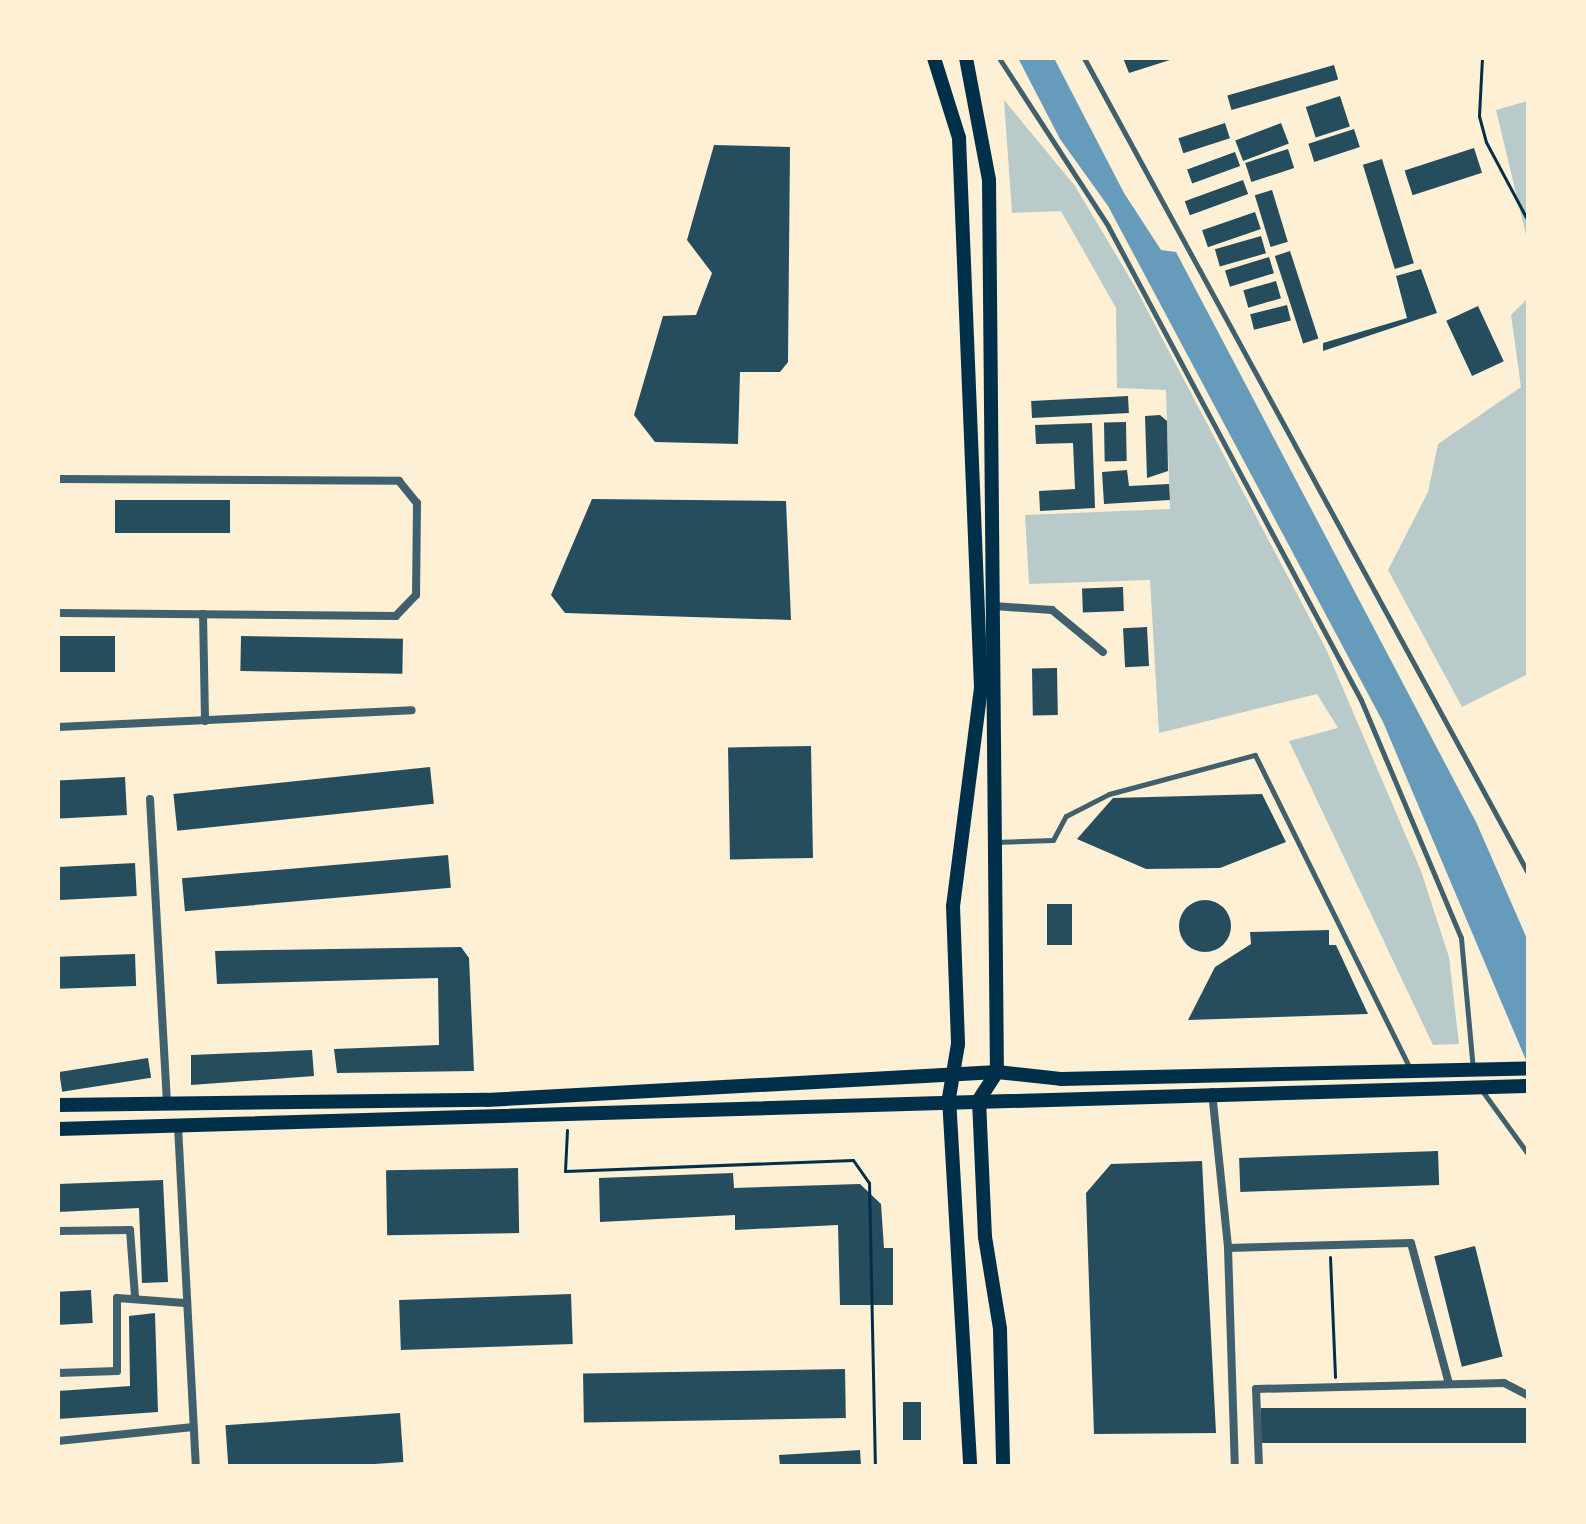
<!DOCTYPE html>
<style>
body{margin:0}
#map{position:relative;width:1586px;height:1524px;overflow:hidden;background:#fdf0d5;font-family:"Noto Sans",sans-serif}
div>[style]{position:absolute}
.green>*{inset:0;background:#b9caca}
.water>*{inset:0;background:#669bbc}
.building>*{inset:0;background:#264d5e;transform-origin:0 0}
.round{border-radius:50%}
.path>*{height:3px;margin:-1.5px;padding:0 1.5px;transform-origin:1.5px;border-radius:1.5px;background:#003049}
.service>*{height:5px;margin:-2.5px;padding:0 2.5px;transform-origin:2.5px;border-radius:2.5px;background:#3f606c}
.minor>*{height:8px;margin:-4px;padding:0 4px;transform-origin:4px;border-radius:4px;background:#3f606c}
.secondary>*{height:14px;margin:-7px;padding:0 7px;transform-origin:7px;border-radius:7px;background:#003049}
.primary>*{height:14px;margin:-7px;padding:0 7px;transform-origin:7px;border-radius:7px;background:#003049}
span{translate:-50% -50%;white-space:nowrap;text-align:center;line-height:1.15;-webkit-text-stroke:6px #fdf0d5;paint-order:stroke}
.frame{position:absolute;inset:0;border:60px solid #fdf0d5;pointer-events:none}
</style>
<div id="map">
<div class="green">
<div style="clip-path:polygon(1004px 100px,1075px 186px,1134px 285px,1326px 649px,1421px 871px,1449px 957px,1459px 1044px,1433px 1045px,1289px 741px,1338px 728px,1317px 694px,1159px 733px,1150px 580px,1029px 584px,1025px 515px,1170px 509px,1166px 390px,1117px 388px,1116px 308px,1061px 211px,1012px 213px)"></div>
<div style="clip-path:polygon(1528px 101px,1528px 243px,1496px 110px)"></div>
<div style="clip-path:polygon(1528px 298px,1528px 674px,1462px 707px,1388px 570px,1428px 492px,1438px 444px,1521px 387px,1511px 315px)"></div>
</div>
<div class="water">
<div style="clip-path:polygon(1018px 58px,1054px 58px,1124px 193px,1161px 250px,1176px 252px,1477px 824px,1528px 941px,1528px 1065px,1383px 722px,1108px 206px,1060px 139px)"></div>
</div>
<div class="building">
<div style="clip-path:polygon(1123px 58px,1173px 58px,1173px 59px,1129px 73px)"></div>
<div style="left:1334px;top:65px;width:15px;height:111px;rotate:74deg"></div>
<div style="left:1340px;top:96px;width:32px;height:36px;rotate:72deg"></div>
<div style="left:1225px;top:123px;width:16px;height:49px;rotate:72deg"></div>
<div style="left:1281px;top:123px;width:22px;height:49px;rotate:69deg"></div>
<div style="left:1354px;top:129px;width:19px;height:48px;rotate:72deg"></div>
<div style="clip-path:polygon(714px 145px,790px 147px,788px 362px,780px 372px,740px 372px,738px 444px,655px 442px,634px 415px,663px 316px,696px 315px,712px 273px,687px 240px)"></div>
<div style="left:1474px;top:148px;width:26px;height:73px;rotate:72deg"></div>
<div style="left:1288px;top:149px;width:20px;height:45px;rotate:72deg"></div>
<div style="left:1235px;top:152px;width:15px;height:51px;rotate:70deg"></div>
<div style="left:1382px;top:159px;width:109px;height:20px;rotate:73deg"></div>
<div style="left:1243px;top:180px;width:15px;height:62px;rotate:70deg"></div>
<div style="left:1272px;top:190px;width:54px;height:18px;rotate:73deg"></div>
<div style="left:1255px;top:212px;width:18px;height:56px;rotate:71deg"></div>
<div style="left:1261px;top:236px;width:18px;height:48px;rotate:74deg"></div>
<div style="left:1290px;top:251px;width:92px;height:16px;rotate:72deg"></div>
<div style="left:1269px;top:257px;width:17px;height:46px;rotate:73deg"></div>
<div style="clip-path:polygon(1421px 269px,1437px 313px,1323px 351px,1323px 343px,1407px 318px,1396px 276px)"></div>
<div style="left:1276px;top:281px;width:18px;height:34px;rotate:74deg"></div>
<div style="left:1287px;top:305px;width:16px;height:38px;rotate:76deg"></div>
<div style="left:1478px;top:306px;width:61px;height:35px;rotate:65deg"></div>
<div style="left:1128px;top:396px;width:17px;height:97px;rotate:87deg"></div>
<div style="clip-path:polygon(1160px 415px,1167px 421px,1168px 471px,1147px 478px,1145px 416px)"></div>
<div style="left:1126px;top:422px;width:39px;height:22px;rotate:89deg"></div>
<div style="clip-path:polygon(1092px 423px,1095px 508px,1040px 511px,1039px 491px,1075px 489px,1073px 443px,1036px 444px,1035px 425px)"></div>
<div style="clip-path:polygon(1127px 470px,1129px 486px,1169px 484px,1170px 500px,1104px 504px,1102px 472px)"></div>
<div style="clip-path:polygon(592px 499px,786px 501px,791px 620px,565px 613px,551px 595px)"></div>
<div style="left:115px;top:500px;width:115px;height:33px"></div>
<div style="left:1123px;top:587px;width:24px;height:41px;rotate:88deg"></div>
<div style="left:1147px;top:627px;width:39px;height:24px;rotate:87deg"></div>
<div style="left:58px;top:636px;width:57px;height:36px"></div>
<div style="left:241px;top:636px;width:162px;height:35px;rotate:1deg"></div>
<div style="left:1057px;top:668px;width:47px;height:25px;rotate:89deg"></div>
<div style="left:811px;top:746px;width:112px;height:83px;rotate:89deg"></div>
<div style="left:430px;top:767px;width:37px;height:258px;rotate:84deg"></div>
<div style="left:125px;top:777px;width:38px;height:67px;rotate:87deg"></div>
<div style="clip-path:polygon(1262px 794px,1286px 842px,1220px 868px,1146px 869px,1077px 839px,1113px 798px)"></div>
<div style="left:448px;top:855px;width:33px;height:267px;rotate:85deg"></div>
<div style="left:135px;top:863px;width:33px;height:77px;rotate:87deg"></div>
<div class="round" style="left:1179px;top:900px;width:52px;height:52px"></div>
<div style="left:1047px;top:904px;width:25px;height:41px"></div>
<div style="clip-path:polygon(1329px 930px,1329px 945px,1336px 945px,1368px 1014px,1188px 1020px,1215px 967px,1251px 944px,1250px 932px)"></div>
<div style="clip-path:polygon(461px 947px,469px 958px,474px 1071px,337px 1073px,334px 1049px,439px 1045px,438px 978px,217px 984px,215px 951px)"></div>
<div style="left:135px;top:954px;width:32px;height:77px;rotate:88deg"></div>
<div style="clip-path:polygon(312px 1050px,314px 1076px,191px 1085px,191px 1055px)"></div>
<div style="left:148px;top:1058px;width:20px;height:90px;rotate:81deg"></div>
<div style="left:1438px;top:1151px;width:34px;height:199px;rotate:88deg"></div>
<div style="clip-path:polygon(1202px 1161px,1216px 1433px,1094px 1434px,1086px 1193px,1111px 1164px)"></div>
<div style="left:518px;top:1168px;width:65px;height:132px;rotate:89deg"></div>
<div style="clip-path:polygon(733px 1173px,734px 1188px,860px 1184px,881px 1204px,884px 1248px,893px 1248px,893px 1305px,840px 1305px,838px 1225px,735px 1230px,735px 1215px,600px 1222px,599px 1178px)"></div>
<div style="clip-path:polygon(163px 1180px,168px 1282px,142px 1283px,139px 1208px,58px 1212px,58px 1184px)"></div>
<div style="left:1475px;top:1246px;width:114px;height:42px;rotate:76deg"></div>
<div style="left:91px;top:1290px;width:33px;height:33px;rotate:87deg"></div>
<div style="left:571px;top:1294px;width:50px;height:172px;rotate:88deg"></div>
<div style="clip-path:polygon(155px 1313px,158px 1412px,58px 1419px,58px 1391px,130px 1386px,129px 1316px)"></div>
<div style="left:845px;top:1369px;width:49px;height:262px;rotate:89deg"></div>
<div style="left:903px;top:1402px;width:18px;height:38px"></div>
<div style="left:1528px;top:1408px;width:35px;height:267px;rotate:90deg"></div>
<div style="left:400px;top:1413px;width:49px;height:175px;rotate:86deg"></div>
<div style="clip-path:polygon(860px 1450px,861px 1466px,780px 1466px,779px 1455px)"></div>
</div>
<div class="path">
<div style="left:1482px;top:58px;width:58px;rotate:93deg"></div>
<div style="left:1479px;top:116px;width:27px;rotate:75deg"></div>
<div style="left:1486px;top:142px;width:89px;rotate:62deg"></div>
<div style="left:567px;top:1130px;width:41px;rotate:92.8deg"></div>
<div style="left:565px;top:1171px;width:288px;rotate:-2.2deg"></div>
<div style="left:853px;top:1160px;width:28px;rotate:55deg"></div>
<div style="left:869px;top:1183px;width:283px;rotate:88.8deg"></div>
<div style="left:1330px;top:1257px;width:120px;rotate:87.6deg"></div>
</div>
<div class="service">
<div style="left:999px;top:58px;width:200px;rotate:57deg"></div>
<div style="left:1108px;top:226px;width:537px;rotate:61.91deg"></div>
<div style="left:1361px;top:700px;width:258px;rotate:67.2deg"></div>
<div style="left:1461px;top:938px;width:132px;rotate:84.8deg"></div>
<div style="left:1084px;top:58px;width:928px;rotate:61.42deg"></div>
<div style="left:995px;top:842px;width:58px;rotate:-2deg"></div>
<div style="left:1053px;top:840px;width:27px;rotate:-62deg"></div>
<div style="left:1066px;top:816px;width:48px;rotate:-27.1deg"></div>
<div style="left:1109px;top:794px;width:151px;rotate:-15deg"></div>
<div style="left:1255px;top:755px;width:348px;rotate:63.7deg"></div>
<div style="left:1483px;top:1092px;width:77px;rotate:54deg"></div>
</div>
<div class="minor">
<div style="left:58px;top:479px;width:341px;rotate:0.3deg"></div>
<div style="left:399px;top:481px;width:28px;rotate:51deg"></div>
<div style="left:417px;top:503px;width:92px;rotate:90.6deg"></div>
<div style="left:416px;top:595px;width:29px;rotate:134deg"></div>
<div style="left:396px;top:616px;width:338px;rotate:-179.5deg"></div>
<div style="left:994px;top:606px;width:58px;rotate:3.9deg"></div>
<div style="left:1052px;top:610px;width:66px;rotate:39.5deg"></div>
<div style="left:203px;top:614px;width:107px;rotate:88.9deg"></div>
<div style="left:58px;top:727px;width:354px;rotate:-2.7deg"></div>
<div style="left:150px;top:799px;width:303px;rotate:86.8deg"></div>
<div style="left:1212px;top:1092px;width:157px;rotate:84.1deg"></div>
<div style="left:1228px;top:1248px;width:218px;rotate:88.2deg"></div>
<div style="left:178px;top:1126px;width:340px;rotate:87deg"></div>
<div style="left:58px;top:1231px;width:72px;rotate:-0.8deg"></div>
<div style="left:130px;top:1230px;width:66px;rotate:85.7deg"></div>
<div style="left:1228px;top:1248px;width:183px;rotate:-1.6deg"></div>
<div style="left:1411px;top:1243px;width:146px;rotate:74.9deg"></div>
<div style="left:58px;top:1373px;width:59px;rotate:-1.9deg"></div>
<div style="left:117px;top:1371px;width:73px;rotate:-90deg"></div>
<div style="left:117px;top:1298px;width:68px;rotate:4.2deg"></div>
<div style="left:58px;top:1441px;width:136px;rotate:-5.9deg"></div>
<div style="left:1259px;top:1466px;width:77px;rotate:-92.2deg"></div>
<div style="left:1256px;top:1389px;width:248px;rotate:-1.4deg"></div>
<div style="left:1504px;top:1383px;width:27px;rotate:27deg"></div>
</div>
<div class="secondary">
<div style="left:58px;top:1105px;width:429px;rotate:-0.7deg"></div>
<div style="left:487px;top:1100px;width:511px;rotate:-3.14deg"></div>
<div style="left:997px;top:1072px;width:64px;rotate:6.2deg"></div>
<div style="left:1061px;top:1079px;width:467px;rotate:-1.3deg"></div>
<div style="left:58px;top:1129px;width:1471px;rotate:-1.68deg"></div>
</div>
<div class="primary">
<div style="left:934px;top:58px;width:84px;rotate:72.6deg"></div>
<div style="left:959px;top:138px;width:550px;rotate:87.71deg"></div>
<div style="left:981px;top:688px;width:220px;rotate:97.3deg"></div>
<div style="left:953px;top:906px;width:138px;rotate:87.9deg"></div>
<div style="left:958px;top:1044px;width:55px;rotate:99.5deg"></div>
<div style="left:949px;top:1098px;width:369px;rotate:86.7deg"></div>
<div style="left:966px;top:58px;width:124px;rotate:79.3deg"></div>
<div style="left:989px;top:180px;width:892px;rotate:89.49deg"></div>
<div style="left:997px;top:1072px;width:33px;rotate:123deg"></div>
<div style="left:979px;top:1100px;width:137px;rotate:87.5deg"></div>
<div style="left:985px;top:1237px;width:93px;rotate:80.7deg"></div>
<div style="left:1000px;top:1329px;width:137px;rotate:88.7deg"></div>
</div>
<div class="frame"></div>
</div>
